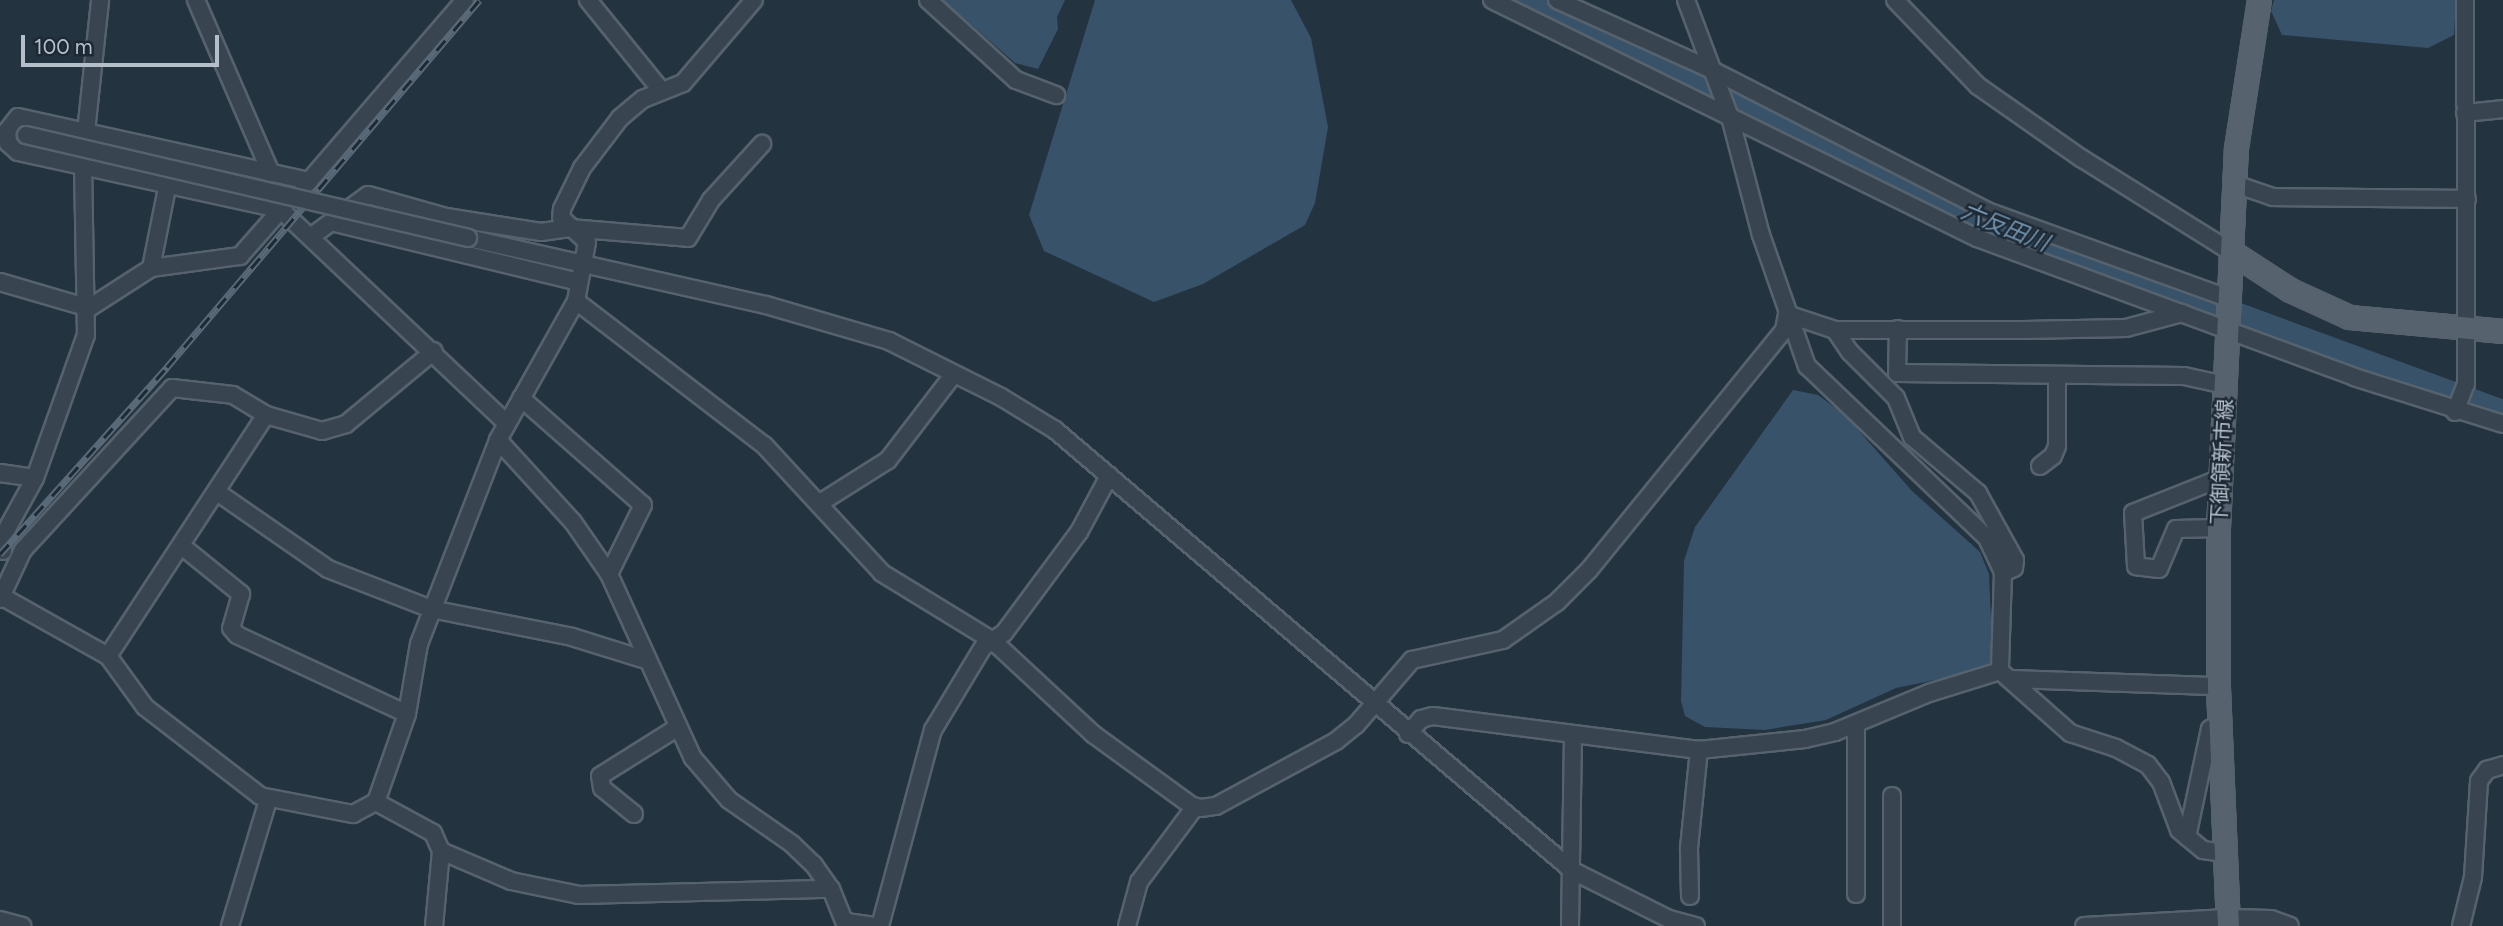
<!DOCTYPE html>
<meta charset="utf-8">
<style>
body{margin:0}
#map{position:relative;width:2503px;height:926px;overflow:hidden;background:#243340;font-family:Figtree,"Noto Sans JP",sans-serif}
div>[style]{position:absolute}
.water>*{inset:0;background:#385269}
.river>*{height:24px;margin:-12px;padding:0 12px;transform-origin:12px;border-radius:12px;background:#385269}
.roads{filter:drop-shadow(2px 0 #56626d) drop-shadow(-2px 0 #56626d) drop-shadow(0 2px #56626d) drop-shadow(0 -2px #56626d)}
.minor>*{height:16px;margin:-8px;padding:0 8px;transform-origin:8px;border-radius:8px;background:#38444f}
.major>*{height:21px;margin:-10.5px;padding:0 10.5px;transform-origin:10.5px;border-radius:10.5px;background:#56636f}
.rail>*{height:7px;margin-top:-3.5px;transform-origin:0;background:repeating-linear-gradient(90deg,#1d2935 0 13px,#5a6977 0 26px);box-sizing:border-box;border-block:2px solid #5a6977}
.bridges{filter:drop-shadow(2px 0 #56626d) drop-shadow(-2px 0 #56626d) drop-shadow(0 2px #56626d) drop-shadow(0 -2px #56626d)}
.minor-bridge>*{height:16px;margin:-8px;padding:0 8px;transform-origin:8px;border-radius:8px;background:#38444f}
span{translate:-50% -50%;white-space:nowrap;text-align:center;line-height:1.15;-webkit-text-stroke:5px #1d2935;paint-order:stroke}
.street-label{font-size:21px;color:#b4bfca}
.water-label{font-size:23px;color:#7393ae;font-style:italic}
.scale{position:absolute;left:21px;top:35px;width:198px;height:32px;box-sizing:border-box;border:4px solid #b4bfca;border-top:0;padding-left:9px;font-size:21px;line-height:24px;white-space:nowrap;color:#b4bfca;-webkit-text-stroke:5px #1d2935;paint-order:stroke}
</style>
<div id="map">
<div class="water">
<div style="clip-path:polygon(943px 0,1065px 0,1057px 17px,1058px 29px,1038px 69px,1015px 63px)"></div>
<div style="clip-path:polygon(1095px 0,1291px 0,1311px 38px,1328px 127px,1315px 203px,1305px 225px,1203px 284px,1154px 302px,1044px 251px,1029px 215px)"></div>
<div style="clip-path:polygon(2274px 0,2456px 0,2454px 35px,2428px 48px,2282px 35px,2271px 11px)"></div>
<div style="clip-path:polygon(1793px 390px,1818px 395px,1845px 415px,1912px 491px,1980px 552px,1989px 574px,1993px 663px,1984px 670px,1896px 688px,1826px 720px,1765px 730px,1705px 727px,1685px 716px,1681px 701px,1684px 561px,1695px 527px)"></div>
</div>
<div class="river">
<div style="left:1526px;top:0;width:321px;rotate:26.2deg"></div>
<div style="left:1814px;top:142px;width:209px;rotate:24.6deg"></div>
<div style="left:2004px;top:229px;width:531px;rotate:20.14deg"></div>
</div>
<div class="roads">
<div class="minor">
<div style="left:196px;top:0;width:189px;rotate:66.6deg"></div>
<div style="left:588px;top:0;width:116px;rotate:51deg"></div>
<div style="left:928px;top:0;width:119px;rotate:42.3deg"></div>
<div style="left:1016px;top:80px;width:43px;rotate:20.6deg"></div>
<div style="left:1492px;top:0;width:540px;rotate:26.14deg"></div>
<div style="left:1977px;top:238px;width:402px;rotate:20.2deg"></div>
<div style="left:2354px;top:377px;width:156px;rotate:17.5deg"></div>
<div style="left:1557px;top:0;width:170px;rotate:24.3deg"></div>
<div style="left:1712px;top:70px;width:309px;rotate:27.1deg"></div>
<div style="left:1987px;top:211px;width:258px;rotate:19.9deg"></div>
<div style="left:1686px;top:0;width:125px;rotate:69.4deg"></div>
<div style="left:1730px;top:117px;width:122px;rotate:75.3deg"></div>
<div style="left:1761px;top:235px;width:139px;rotate:70.7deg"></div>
<div style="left:1807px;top:366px;width:249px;rotate:43.7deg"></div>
<div style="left:1987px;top:538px;width:38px;rotate:65deg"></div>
<div style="left:2003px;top:573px;width:98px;rotate:91.8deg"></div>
<div style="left:1895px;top:0;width:120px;rotate:46deg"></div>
<div style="left:1978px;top:86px;width:126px;rotate:35deg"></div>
<div style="left:2081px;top:158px;width:179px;rotate:32deg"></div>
<div style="left:2465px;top:113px;width:38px;rotate:-6deg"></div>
<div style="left:86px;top:132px;width:133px;rotate:-83.9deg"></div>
<div style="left:309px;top:181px;width:298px;rotate:-167.6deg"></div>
<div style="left:18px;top:117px;width:18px;rotate:128deg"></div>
<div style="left:7px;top:131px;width:12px;rotate:85deg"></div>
<div style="left:8px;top:143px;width:13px;rotate:42deg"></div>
<div style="left:18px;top:152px;width:268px;rotate:12.3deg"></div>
<div style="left:280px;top:209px;width:311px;rotate:43.4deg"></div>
<div style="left:2235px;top:184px;width:40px;rotate:18.9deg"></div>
<div style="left:2273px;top:197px;width:194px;rotate:0.6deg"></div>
<div style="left:304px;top:187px;width:247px;rotate:-49.3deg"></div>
<div style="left:331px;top:222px;width:255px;rotate:13.6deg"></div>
<div style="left:312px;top:236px;width:69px;rotate:-36.2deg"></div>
<div style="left:368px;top:195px;width:81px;rotate:15.8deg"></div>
<div style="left:446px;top:217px;width:96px;rotate:9deg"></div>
<div style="left:541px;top:232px;width:29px;rotate:-8deg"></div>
<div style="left:570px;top:228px;width:118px;rotate:4.8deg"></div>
<div style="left:688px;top:238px;width:44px;rotate:-58.8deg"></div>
<div style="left:711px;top:200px;width:76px;rotate:-47.7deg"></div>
<div style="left:468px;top:238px;width:305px;rotate:12.7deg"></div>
<div style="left:766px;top:305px;width:128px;rotate:16.3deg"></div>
<div style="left:889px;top:341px;width:125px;rotate:26.6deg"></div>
<div style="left:1001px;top:397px;width:63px;rotate:31.4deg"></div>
<div style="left:1055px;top:430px;width:680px;rotate:40.41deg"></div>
<div style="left:1573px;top:871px;width:107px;rotate:26.6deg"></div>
<div style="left:1669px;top:919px;width:28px;rotate:15deg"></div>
<div style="left:151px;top:268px;width:82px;rotate:-78.7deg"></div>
<div style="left:0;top:282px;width:93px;rotate:16.3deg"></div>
<div style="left:576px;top:301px;width:237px;rotate:37.5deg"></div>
<div style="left:764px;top:445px;width:174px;rotate:47.3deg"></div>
<div style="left:882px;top:573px;width:130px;rotate:31.5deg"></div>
<div style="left:993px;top:641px;width:137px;rotate:42.9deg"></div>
<div style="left:1093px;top:734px;width:122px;rotate:36deg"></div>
<div style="left:1192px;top:806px;width:9px;rotate:13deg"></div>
<div style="left:1201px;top:808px;width:15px;rotate:-8deg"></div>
<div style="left:1216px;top:806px;width:136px;rotate:-28.4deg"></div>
<div style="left:1336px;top:741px;width:26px;rotate:-39deg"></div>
<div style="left:1356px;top:725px;width:86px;rotate:-49.3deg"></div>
<div style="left:1412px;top:660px;width:93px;rotate:-12.4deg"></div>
<div style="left:1503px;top:640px;width:66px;rotate:-35.1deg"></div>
<div style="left:1557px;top:602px;width:45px;rotate:-45deg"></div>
<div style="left:1589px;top:570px;width:309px;rotate:-50.9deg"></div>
<div style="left:1784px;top:330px;width:16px;rotate:-79deg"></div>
<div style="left:89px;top:308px;width:74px;rotate:-32.8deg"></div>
<div style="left:151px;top:268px;width:90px;rotate:-7.7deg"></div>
<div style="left:240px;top:256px;width:68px;rotate:-48.6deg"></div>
<div style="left:1787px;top:314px;width:51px;rotate:18.4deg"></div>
<div style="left:1835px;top:330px;width:189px"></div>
<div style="left:2024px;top:330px;width:102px;rotate:-1.1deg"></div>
<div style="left:2126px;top:328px;width:58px;rotate:-15deg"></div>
<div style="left:1898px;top:329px;width:44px;rotate:91.3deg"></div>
<div style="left:1897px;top:373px;width:287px;rotate:0.6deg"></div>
<div style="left:2184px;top:376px;width:42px;rotate:12.4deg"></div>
<div style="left:1835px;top:330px;width:27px;rotate:56deg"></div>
<div style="left:1850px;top:352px;width:65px;rotate:45deg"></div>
<div style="left:1896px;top:398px;width:42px;rotate:67.7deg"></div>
<div style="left:1912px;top:437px;width:87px;rotate:40.3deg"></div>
<div style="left:1978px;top:493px;width:77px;rotate:61.1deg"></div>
<div style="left:2015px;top:560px;width:8px;rotate:97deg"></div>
<div style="left:2014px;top:568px;width:12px;rotate:156deg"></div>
<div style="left:521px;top:398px;width:162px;rotate:41.3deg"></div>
<div style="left:643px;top:505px;width:77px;rotate:116.2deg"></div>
<div style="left:2455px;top:412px;width:30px;rotate:-69deg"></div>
<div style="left:2466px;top:384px;width:384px;rotate:-90.1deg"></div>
<div style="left:498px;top:440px;width:111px;rotate:47.6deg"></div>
<div style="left:573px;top:522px;width:63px;rotate:55.3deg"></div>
<div style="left:609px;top:574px;width:202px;rotate:65.5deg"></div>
<div style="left:693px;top:758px;width:55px;rotate:49.4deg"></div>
<div style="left:729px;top:800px;width:77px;rotate:34.9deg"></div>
<div style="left:792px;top:844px;width:30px;rotate:44deg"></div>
<div style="left:814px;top:865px;width:29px;rotate:55deg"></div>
<div style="left:831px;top:889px;width:40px;rotate:68deg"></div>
<div style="left:2040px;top:466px;width:16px;rotate:-38deg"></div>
<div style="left:2053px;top:456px;width:11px;rotate:-68deg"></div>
<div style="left:2057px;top:446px;width:70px;rotate:-90deg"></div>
<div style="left:0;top:473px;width:35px;rotate:8deg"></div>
<div style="left:217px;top:492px;width:135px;rotate:34.7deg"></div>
<div style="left:328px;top:569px;width:110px;rotate:21.2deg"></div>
<div style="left:431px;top:609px;width:144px;rotate:11.2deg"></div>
<div style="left:572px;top:637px;width:77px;rotate:17.3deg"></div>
<div style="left:820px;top:503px;width:80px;rotate:-32.3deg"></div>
<div style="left:888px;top:460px;width:108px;rotate:-52.5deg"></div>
<div style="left:2218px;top:528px;width:42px;rotate:178.6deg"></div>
<div style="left:2176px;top:529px;width:43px;rotate:113deg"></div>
<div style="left:2159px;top:569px;width:23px;rotate:-173deg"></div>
<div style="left:2136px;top:566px;width:53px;rotate:-93.2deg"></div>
<div style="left:2133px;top:513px;width:95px;rotate:-21.7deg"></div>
<div style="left:183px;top:547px;width:75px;rotate:39deg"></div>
<div style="left:241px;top:594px;width:35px;rotate:106deg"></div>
<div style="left:231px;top:628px;width:9px;rotate:49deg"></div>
<div style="left:237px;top:635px;width:187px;rotate:24.9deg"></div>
<div style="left:3px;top:551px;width:13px;rotate:-94deg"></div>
<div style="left:2px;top:538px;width:68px;rotate:-61.2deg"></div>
<div style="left:35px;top:478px;width:152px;rotate:-70.4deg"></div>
<div style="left:86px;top:335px;width:166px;rotate:-91deg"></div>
<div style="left:1px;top:596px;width:123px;rotate:29.3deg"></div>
<div style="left:108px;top:656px;width:63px;rotate:54deg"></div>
<div style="left:145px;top:707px;width:145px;rotate:37.7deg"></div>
<div style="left:260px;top:796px;width:95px;rotate:11deg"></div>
<div style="left:353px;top:814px;width:26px;rotate:-28deg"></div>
<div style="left:376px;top:802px;width:93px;rotate:-70.6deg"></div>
<div style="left:407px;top:714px;width:71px;rotate:-80.3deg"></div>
<div style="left:419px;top:644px;width:219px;rotate:-68.8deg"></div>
<div style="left:498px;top:440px;width:159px;rotate:-60.7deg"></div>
<div style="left:576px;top:301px;width:60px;rotate:-79.4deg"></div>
<div style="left:587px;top:242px;width:35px;rotate:-137deg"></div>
<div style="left:561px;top:218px;width:9px;rotate:-84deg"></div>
<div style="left:562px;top:209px;width:46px;rotate:-64deg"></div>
<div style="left:582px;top:168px;width:63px;rotate:-52.8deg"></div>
<div style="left:620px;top:118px;width:30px;rotate:-40deg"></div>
<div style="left:643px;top:99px;width:43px;rotate:-21.8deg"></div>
<div style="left:683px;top:83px;width:109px;rotate:-49.5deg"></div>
<div style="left:0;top:599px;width:54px;rotate:-64.9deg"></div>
<div style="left:23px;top:550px;width:220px;rotate:-47.4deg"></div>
<div style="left:172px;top:388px;width:61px;rotate:6.5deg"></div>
<div style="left:233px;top:395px;width:39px;rotate:31deg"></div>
<div style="left:266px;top:415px;width:58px;rotate:15.9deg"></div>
<div style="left:322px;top:431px;width:25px;rotate:-16deg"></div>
<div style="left:346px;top:424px;width:114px;rotate:-39.7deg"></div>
<div style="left:108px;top:656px;width:288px;rotate:-56.8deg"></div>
<div style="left:2013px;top:679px;width:205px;rotate:2deg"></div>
<div style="left:1856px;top:724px;width:170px;rotate:90deg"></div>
<div style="left:1408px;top:734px;width:20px;rotate:-49deg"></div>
<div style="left:1421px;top:719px;width:12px;rotate:-14deg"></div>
<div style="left:1433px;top:716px;width:268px;rotate:7.3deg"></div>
<div style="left:1699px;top:750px;width:107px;rotate:-5.9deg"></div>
<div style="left:1805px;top:739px;width:31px;rotate:-13deg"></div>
<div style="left:1835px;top:732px;width:102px;rotate:-22.5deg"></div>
<div style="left:1929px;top:693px;width:74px;rotate:-17.2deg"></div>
<div style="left:2000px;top:671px;width:94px;rotate:41.5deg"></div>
<div style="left:2070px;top:733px;width:48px;rotate:18.1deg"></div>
<div style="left:2116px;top:748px;width:36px;rotate:28deg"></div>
<div style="left:2148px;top:765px;width:21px;rotate:53deg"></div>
<div style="left:2161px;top:782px;width:51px;rotate:69.4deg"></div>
<div style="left:2179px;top:830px;width:31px;rotate:40deg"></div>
<div style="left:2203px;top:850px;width:22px;rotate:8deg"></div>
<div style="left:376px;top:802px;width:65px;rotate:28.5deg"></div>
<div style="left:433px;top:833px;width:20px;rotate:66deg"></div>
<div style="left:441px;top:851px;width:75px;rotate:95.3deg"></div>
<div style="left:634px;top:814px;width:41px;rotate:-140.9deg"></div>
<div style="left:602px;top:788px;width:12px;rotate:-99deg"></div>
<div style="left:600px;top:776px;width:92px;rotate:-32.1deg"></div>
<div style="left:2187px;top:837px;width:110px;rotate:-78deg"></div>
<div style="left:2210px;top:729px;width:11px;rotate:-27deg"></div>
<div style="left:441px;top:851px;width:76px;rotate:23.2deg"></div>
<div style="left:511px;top:881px;width:69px;rotate:11.6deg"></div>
<div style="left:579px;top:895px;width:252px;rotate:-1.4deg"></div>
<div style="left:1690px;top:896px;width:48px;rotate:-91.2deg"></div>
<div style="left:1689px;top:848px;width:99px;rotate:-84.2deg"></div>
<div style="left:0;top:920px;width:23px;rotate:15deg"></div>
<div style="left:846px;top:922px;width:29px;rotate:8deg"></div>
<div style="left:230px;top:926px;width:132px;rotate:-73.2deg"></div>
<div style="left:880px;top:926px;width:203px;rotate:-74.9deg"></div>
<div style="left:933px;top:730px;width:97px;rotate:-58.9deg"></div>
<div style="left:983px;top:647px;width:25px;rotate:-34deg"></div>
<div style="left:1004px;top:633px;width:126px;rotate:-53.4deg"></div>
<div style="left:1079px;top:532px;width:64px;rotate:-61.8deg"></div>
<div style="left:1127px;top:926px;width:46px;rotate:-74.7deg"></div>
<div style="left:1139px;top:882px;width:94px;rotate:-53.3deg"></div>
<div style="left:1570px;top:926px;width:191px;rotate:-89.1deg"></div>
<div style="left:1892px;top:926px;width:130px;rotate:-90deg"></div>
<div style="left:2084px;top:926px;width:143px;rotate:-3.2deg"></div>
<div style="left:2227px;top:918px;width:44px;rotate:1.3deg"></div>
<div style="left:2271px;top:919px;width:20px;rotate:20deg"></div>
<div style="left:2461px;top:926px;width:50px;rotate:-76.2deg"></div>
<div style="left:2473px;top:877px;width:96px;rotate:-86.4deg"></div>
<div style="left:2479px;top:781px;width:14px;rotate:-54deg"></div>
<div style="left:2487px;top:770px;width:17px;rotate:-17deg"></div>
</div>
<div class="major">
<div style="left:2233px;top:253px;width:68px;rotate:33deg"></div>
<div style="left:2290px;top:290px;width:65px;rotate:24.6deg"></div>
<div style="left:2349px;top:317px;width:155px;rotate:5.2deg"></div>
<div style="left:2228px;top:926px;width:240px;rotate:-92.4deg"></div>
<div style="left:2218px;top:686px;width:158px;rotate:-90deg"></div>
<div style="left:2218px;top:528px;width:380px;rotate:-87.3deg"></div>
<div style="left:2236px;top:148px;width:150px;rotate:-81.2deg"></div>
</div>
</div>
<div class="rail">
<div style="left:0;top:554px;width:251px;rotate:-48.2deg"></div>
<div style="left:167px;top:367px;width:482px;rotate:-49.6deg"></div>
</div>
<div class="bridges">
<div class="minor-bridge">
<div style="left:26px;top:135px;width:454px;rotate:13.1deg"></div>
</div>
</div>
<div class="street-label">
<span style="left:2222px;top:462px;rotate:-87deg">下御領新市線</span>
</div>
<div class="water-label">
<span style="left:2005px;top:227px;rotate:22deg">六反田川</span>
</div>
<div class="scale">100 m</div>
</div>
